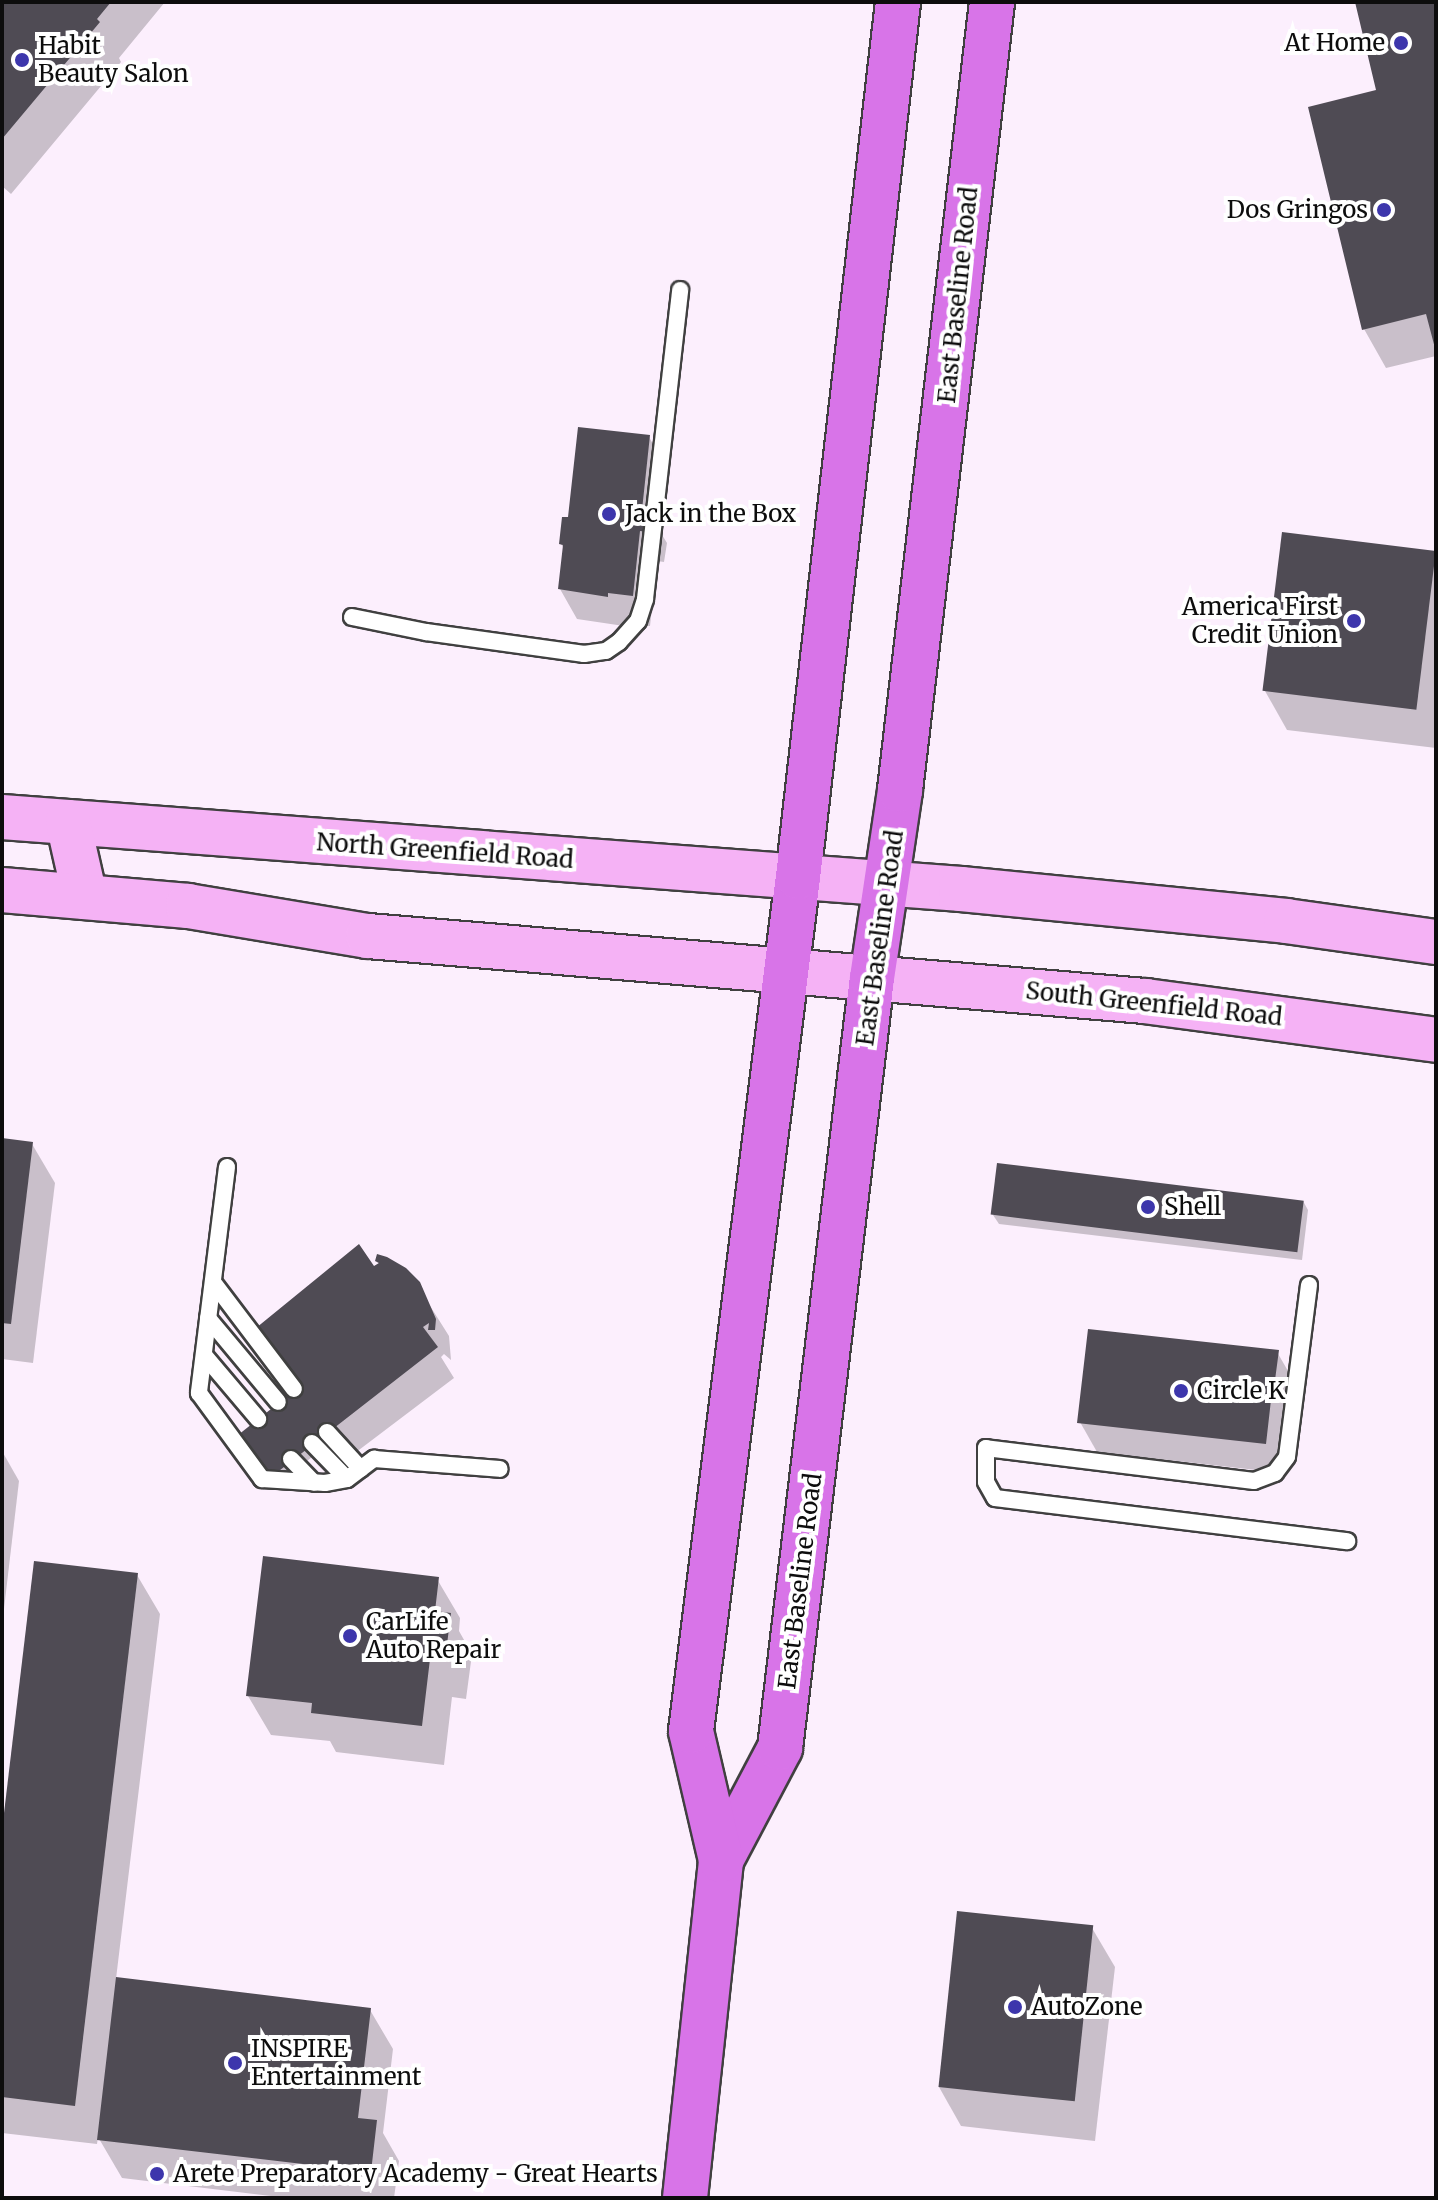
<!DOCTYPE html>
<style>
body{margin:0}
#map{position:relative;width:1438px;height:2200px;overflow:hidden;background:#fceffd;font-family:Merriweather,serif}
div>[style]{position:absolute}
.shadow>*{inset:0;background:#0003}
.building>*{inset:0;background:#4f4b54;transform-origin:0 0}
.roads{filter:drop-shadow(2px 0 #404040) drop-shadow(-2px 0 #404040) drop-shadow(0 2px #404040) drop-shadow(0 -2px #404040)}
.lane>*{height:16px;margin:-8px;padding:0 8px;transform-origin:8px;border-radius:8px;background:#fff}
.secondary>*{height:44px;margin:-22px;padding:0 22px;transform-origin:22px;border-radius:22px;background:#f5b2f5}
.primary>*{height:44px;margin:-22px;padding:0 22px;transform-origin:22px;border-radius:22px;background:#d874e8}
.dots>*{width:22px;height:22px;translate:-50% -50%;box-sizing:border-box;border:4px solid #fff;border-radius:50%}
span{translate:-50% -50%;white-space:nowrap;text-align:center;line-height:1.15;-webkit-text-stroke:8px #fff;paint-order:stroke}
.poi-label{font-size:24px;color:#0d0d0d}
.right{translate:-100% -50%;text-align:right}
.left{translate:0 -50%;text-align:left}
.street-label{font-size:24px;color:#0d0d0d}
.frame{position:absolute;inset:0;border:4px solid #0d0d0d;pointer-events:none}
</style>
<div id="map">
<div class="shadow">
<div style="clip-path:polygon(2px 2px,165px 2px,119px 58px,121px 62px,11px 194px,2px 186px)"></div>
<div style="clip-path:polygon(1357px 2px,1436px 2px,1436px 356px,1386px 368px,1364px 329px,1379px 91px)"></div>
<div style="clip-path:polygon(649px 437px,666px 467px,659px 530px,667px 543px,664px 562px,657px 561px,650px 626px,625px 623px,624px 626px,577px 619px,560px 589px,565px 550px,561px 544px,570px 520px)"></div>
<div style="clip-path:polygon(1436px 553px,1436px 748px,1287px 730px,1265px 691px)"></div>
<div style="clip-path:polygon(2px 1140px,32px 1144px,55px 1183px,33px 1363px,2px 1359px)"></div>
<div style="clip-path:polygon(1303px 1201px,1308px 1210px,1302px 1260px,999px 1224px,993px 1215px)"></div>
<div style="clip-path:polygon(377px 1261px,410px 1274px,449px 1336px,451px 1360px,444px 1354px,441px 1357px,454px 1378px,351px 1456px,337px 1437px,272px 1489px,241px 1449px,299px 1389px,379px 1265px)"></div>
<div style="clip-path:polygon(1277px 1352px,1295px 1383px,1283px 1473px,1097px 1452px,1080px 1422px)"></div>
<div style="clip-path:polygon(2px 1451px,19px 1481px,2px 1626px)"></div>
<div style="clip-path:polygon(137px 1575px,160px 1614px,116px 1979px,370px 2010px,393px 2049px,383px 2133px,399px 2161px,394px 2198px,288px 2198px,122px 2178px,98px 2137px,97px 2144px,2px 2133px,2px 1847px)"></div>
<div style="clip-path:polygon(437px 1579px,460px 1618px,459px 1631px,472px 1654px,466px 1699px,452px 1697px,444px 1765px,336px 1752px,330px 1741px,271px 1735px,248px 1696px)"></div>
<div style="clip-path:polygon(1092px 1928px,1115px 1967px,1095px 2141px,961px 2126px,939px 2087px)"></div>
</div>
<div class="building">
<div style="clip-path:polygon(2px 2px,111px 2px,97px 19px,100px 22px,2px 139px)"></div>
<div style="clip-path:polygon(1355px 2px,1436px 2px,1436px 352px,1426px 314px,1362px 330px,1308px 107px,1376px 90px)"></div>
<div style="clip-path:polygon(578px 427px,650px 435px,642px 510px,650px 511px,648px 532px,640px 531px,633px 596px,608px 593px,608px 597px,558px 589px,563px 545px,559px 544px,562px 517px,568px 517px)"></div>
<div style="left:1282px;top:532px;width:155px;height:160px;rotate:7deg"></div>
<div style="clip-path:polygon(2px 1138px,33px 1142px,11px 1324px,2px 1323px)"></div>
<div style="left:997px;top:1163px;width:309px;height:52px;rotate:7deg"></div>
<div style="clip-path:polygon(359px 1244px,374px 1266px,379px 1263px,375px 1261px,377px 1254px,387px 1257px,406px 1268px,420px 1282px,436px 1319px,435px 1330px,428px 1330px,429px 1323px,423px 1327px,438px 1347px,266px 1481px,233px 1439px,300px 1386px,256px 1328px)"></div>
<div style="clip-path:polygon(1088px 1329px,1279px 1350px,1275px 1380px,1282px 1381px,1280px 1401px,1271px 1400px,1266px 1444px,1077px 1423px)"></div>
<div style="clip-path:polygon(263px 1556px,439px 1577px,435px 1611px,451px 1613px,445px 1660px,430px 1659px,422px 1726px,311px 1713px,312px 1703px,246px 1696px)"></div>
<div style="clip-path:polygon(34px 1561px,138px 1573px,75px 2106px,2px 2097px,2px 1830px)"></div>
<div style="left:957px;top:1911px;width:137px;height:177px;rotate:6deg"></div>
<div style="clip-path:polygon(116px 1977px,371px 2008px,358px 2118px,377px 2120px,371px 2172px,97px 2140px)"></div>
</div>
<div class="roads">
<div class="lane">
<div style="left:352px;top:617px;width:76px;rotate:11.5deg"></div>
<div style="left:426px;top:632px;width:160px;rotate:7.9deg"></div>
<div style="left:584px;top:654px;width:22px;rotate:-8deg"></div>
<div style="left:606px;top:651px;width:16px;rotate:-35deg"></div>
<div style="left:619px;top:642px;width:28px;rotate:-48deg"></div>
<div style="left:638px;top:621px;width:23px;rotate:-72deg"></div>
<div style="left:645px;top:599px;width:311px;rotate:-83.5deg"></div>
<div style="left:227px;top:1167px;width:228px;rotate:97.1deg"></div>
<div style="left:199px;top:1393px;width:107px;rotate:53.8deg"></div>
<div style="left:262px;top:1479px;width:63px;rotate:3.6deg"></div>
<div style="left:325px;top:1483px;width:22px;rotate:-10deg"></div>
<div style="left:347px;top:1479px;width:34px;rotate:-37deg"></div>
<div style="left:374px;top:1459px;width:126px;rotate:4.5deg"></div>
<div style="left:213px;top:1282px;width:134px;rotate:52.9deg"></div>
<div style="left:1309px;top:1285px;width:173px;rotate:97.3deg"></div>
<div style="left:1287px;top:1457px;width:20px;rotate:127deg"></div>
<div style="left:1275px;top:1473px;width:22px;rotate:159deg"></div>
<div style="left:1254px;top:1481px;width:270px;rotate:-173deg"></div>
<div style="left:986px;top:1448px;width:34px;rotate:90deg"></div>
<div style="left:986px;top:1482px;width:18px;rotate:61deg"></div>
<div style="left:995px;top:1498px;width:355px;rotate:7deg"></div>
<div style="left:208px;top:1318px;width:109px;rotate:50.2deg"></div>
<div style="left:204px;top:1355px;width:84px;rotate:49.8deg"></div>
<div style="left:327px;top:1432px;width:50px;rotate:47.4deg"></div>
<div style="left:312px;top:1443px;width:50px;rotate:45.8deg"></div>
<div style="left:291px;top:1459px;width:33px;rotate:46deg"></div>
</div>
<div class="secondary">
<div style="left:2px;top:817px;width:962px;rotate:4.29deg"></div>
<div style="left:961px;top:889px;width:327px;rotate:5.6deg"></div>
<div style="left:1286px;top:921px;width:151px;rotate:8deg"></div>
<div style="left:68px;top:822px;width:77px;rotate:77.2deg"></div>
<div style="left:2px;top:890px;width:187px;rotate:4.9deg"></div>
<div style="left:188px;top:906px;width:182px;rotate:9.5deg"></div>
<div style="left:368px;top:936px;width:780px;rotate:4.78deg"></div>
<div style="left:1145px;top:1001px;width:294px;rotate:7.6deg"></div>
</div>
<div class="primary">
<div style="left:721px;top:1860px;width:127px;rotate:-62.2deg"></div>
<div style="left:780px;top:1748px;width:775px;rotate:-83.19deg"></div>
<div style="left:872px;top:978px;width:190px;rotate:-81.5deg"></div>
<div style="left:900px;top:790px;width:793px;rotate:-83.34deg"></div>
<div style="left:685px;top:2198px;width:340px;rotate:-83.9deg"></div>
<div style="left:721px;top:1860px;width:132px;rotate:-103.1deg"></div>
<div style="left:691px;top:1731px;width:861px;rotate:-82.86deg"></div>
<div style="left:798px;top:877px;width:881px;rotate:-83.48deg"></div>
</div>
</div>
<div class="dots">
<div style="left:1401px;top:43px;background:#3d36ac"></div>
<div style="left:22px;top:60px;background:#3d36ac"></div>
<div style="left:1384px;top:210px;background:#3d36ac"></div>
<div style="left:609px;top:514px;background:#3d36ac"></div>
<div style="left:1354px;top:621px;background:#3d36ac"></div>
<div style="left:1148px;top:1207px;background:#3d36ac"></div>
<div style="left:1181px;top:1391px;background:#3d36ac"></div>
<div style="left:350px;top:1636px;background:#3d36ac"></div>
<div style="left:1015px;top:2007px;background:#3d36ac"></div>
<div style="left:235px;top:2063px;background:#3d36ac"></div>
<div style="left:157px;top:2174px;background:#3d36ac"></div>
</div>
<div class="poi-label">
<span class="right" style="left:1385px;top:43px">At Home</span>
<span class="left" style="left:38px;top:60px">Habit<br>Beauty Salon</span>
<span class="right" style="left:1368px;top:210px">Dos Gringos</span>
<span class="left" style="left:625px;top:514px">Jack in the Box</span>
<span class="right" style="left:1338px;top:621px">America First<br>Credit Union</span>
<span class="left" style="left:1164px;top:1207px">Shell</span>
<span class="left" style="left:1197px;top:1391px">Circle K</span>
<span class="left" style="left:366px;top:1636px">CarLife<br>Auto Repair</span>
<span class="left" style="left:1031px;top:2007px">AutoZone</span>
<span class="left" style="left:251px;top:2063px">INSPIRE<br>Entertainment</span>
<span class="left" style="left:173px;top:2174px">Arete Preparatory Academy - Great Hearts</span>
</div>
<div class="street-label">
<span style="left:958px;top:295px;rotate:-84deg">East Baseline Road</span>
<span style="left:445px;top:851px;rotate:4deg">North Greenfield Road</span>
<span style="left:880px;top:938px;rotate:-82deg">East Baseline Road</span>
<span style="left:1154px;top:1004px;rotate:6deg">South Greenfield Road</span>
<span style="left:800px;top:1581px;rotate:-83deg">East Baseline Road</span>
</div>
<div class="frame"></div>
</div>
